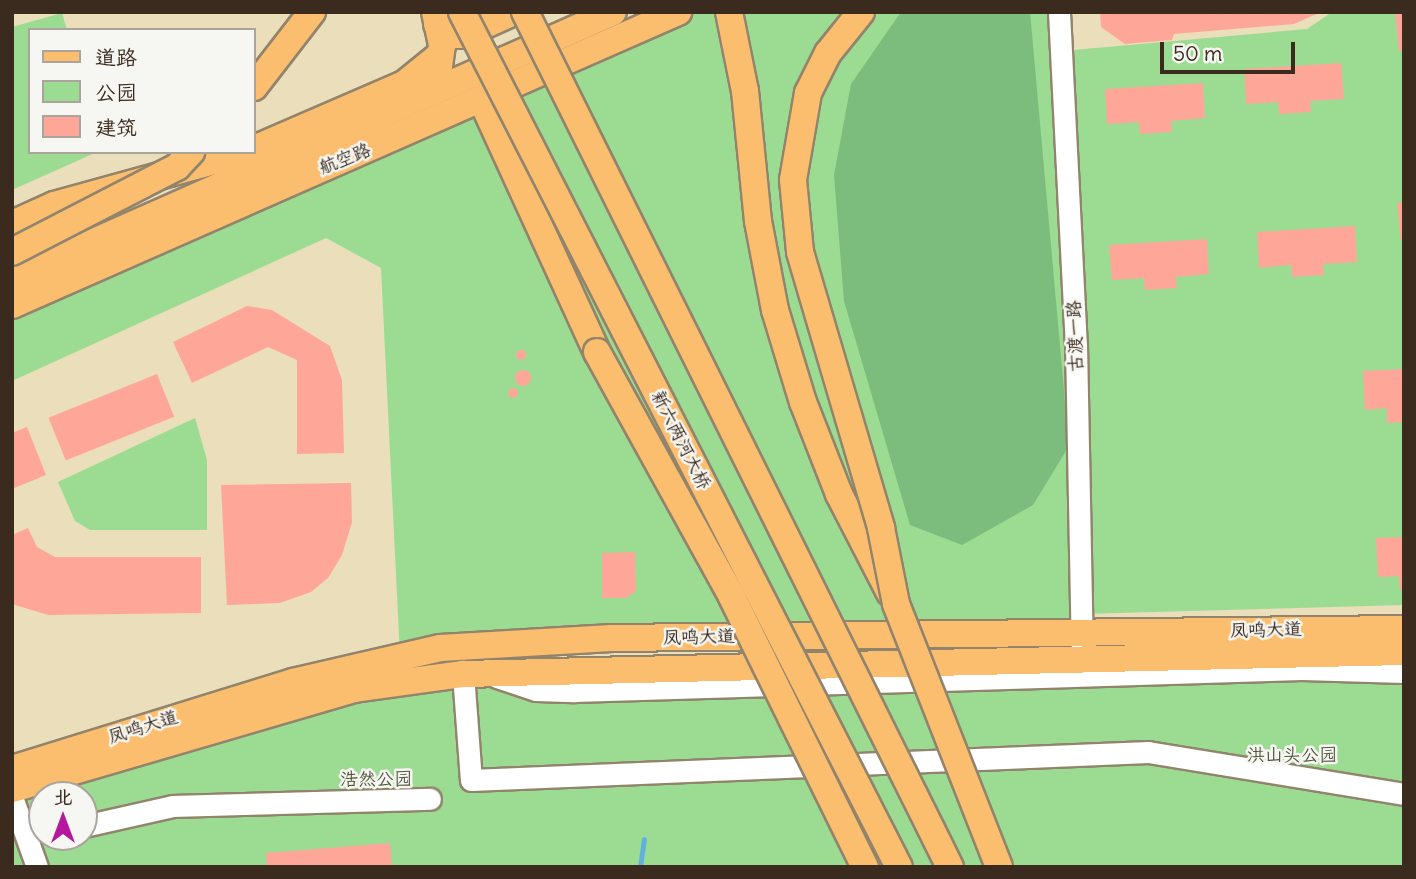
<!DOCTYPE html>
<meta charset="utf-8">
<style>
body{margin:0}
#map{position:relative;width:1416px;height:879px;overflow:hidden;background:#eadebb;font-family:Delius,"LXGW WenKai TC",sans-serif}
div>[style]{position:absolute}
.green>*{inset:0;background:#9bdc92}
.forest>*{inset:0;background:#7cbc7c}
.stream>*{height:5px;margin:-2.5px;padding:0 2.5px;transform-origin:2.5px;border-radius:2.5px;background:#61b1dc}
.building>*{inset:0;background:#fea799;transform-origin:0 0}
.round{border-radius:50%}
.roads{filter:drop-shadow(2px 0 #92846c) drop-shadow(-2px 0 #92846c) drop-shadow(0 2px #92846c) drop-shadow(0 -2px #92846c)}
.minor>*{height:21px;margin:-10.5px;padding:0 10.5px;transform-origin:10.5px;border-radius:10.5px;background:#fff}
.major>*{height:26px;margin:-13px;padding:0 13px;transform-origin:13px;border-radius:13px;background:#fbbe6e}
.bridges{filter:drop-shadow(2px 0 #92846c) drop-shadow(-2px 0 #92846c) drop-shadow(0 2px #92846c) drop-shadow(0 -2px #92846c)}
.major-bridge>*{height:26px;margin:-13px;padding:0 13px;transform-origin:13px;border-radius:13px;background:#fbbe6e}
span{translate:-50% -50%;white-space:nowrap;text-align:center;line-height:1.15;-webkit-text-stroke:5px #f6f6f2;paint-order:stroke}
.street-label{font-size:18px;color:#3b2a1e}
.park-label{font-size:18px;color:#53563b}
.frame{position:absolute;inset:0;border:14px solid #3b2a1e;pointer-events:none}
.legend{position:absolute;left:28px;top:28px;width:228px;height:126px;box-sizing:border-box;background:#f6f6f2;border:2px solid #aba49d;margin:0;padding:9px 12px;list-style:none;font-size:21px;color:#3b2a1e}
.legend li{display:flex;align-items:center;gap:14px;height:35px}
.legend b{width:35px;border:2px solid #aba49d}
.north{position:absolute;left:28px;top:781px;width:70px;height:70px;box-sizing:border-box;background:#f6f6f2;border:2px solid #aba49d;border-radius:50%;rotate:0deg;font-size:19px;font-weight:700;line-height:28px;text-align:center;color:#3b2a1e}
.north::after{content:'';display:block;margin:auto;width:24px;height:32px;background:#b5179e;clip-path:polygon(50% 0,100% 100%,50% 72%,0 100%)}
.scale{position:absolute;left:1160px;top:42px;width:135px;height:32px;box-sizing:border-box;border:4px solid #3b2a1e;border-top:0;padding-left:9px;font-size:21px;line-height:24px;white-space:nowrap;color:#3b2a1e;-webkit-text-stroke:5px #f6f6f2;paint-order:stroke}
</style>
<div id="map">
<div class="green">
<div style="clip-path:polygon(678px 12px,1059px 12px,1062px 51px,1307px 29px,1332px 12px,1404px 12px,1404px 605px,1082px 614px,1082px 632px,400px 656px,381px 268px,326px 238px,12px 381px,12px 306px)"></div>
<div style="clip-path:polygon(62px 13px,67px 30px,30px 30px,30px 152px,97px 152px,12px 190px,12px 27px)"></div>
<div style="clip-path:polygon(195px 418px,207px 460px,207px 530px,90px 530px,75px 521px,58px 482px)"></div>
<div style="clip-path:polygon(evenodd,1404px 640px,1404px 867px,12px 867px,12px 779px,382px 687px,1404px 640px,42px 795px,84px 795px,84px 837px,42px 837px,42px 795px)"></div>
</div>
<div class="forest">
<div style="clip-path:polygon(901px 12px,1030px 12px,1069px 446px,1033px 505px,962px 545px,910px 525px,844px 301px,834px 175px,851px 84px)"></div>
</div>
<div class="stream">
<div style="left:640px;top:867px;width:28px;rotate:-82deg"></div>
</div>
<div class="building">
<div style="clip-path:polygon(1100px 12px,1321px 12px,1294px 24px,1174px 34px,1172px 40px,1125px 44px,1101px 27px)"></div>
<div style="clip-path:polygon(1404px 13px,1404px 51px,1399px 51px,1395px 14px)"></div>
<div style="clip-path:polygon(1341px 63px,1344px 99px,1310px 101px,1311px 112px,1279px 114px,1278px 102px,1246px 104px,1244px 69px)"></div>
<div style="clip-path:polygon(1203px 83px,1205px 118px,1171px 121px,1172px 132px,1140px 134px,1139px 122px,1107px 124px,1105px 89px)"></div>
<div style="clip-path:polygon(1404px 202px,1404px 240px,1401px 241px,1397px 203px)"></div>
<div style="clip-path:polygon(1355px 226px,1357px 262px,1323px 264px,1324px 275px,1292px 277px,1291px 265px,1259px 268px,1257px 232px)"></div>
<div style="clip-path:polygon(1207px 239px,1209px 274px,1176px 277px,1177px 288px,1145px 290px,1144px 278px,1112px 280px,1109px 245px)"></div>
<div style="clip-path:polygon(247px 306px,272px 310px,330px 346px,342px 380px,344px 453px,297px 454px,297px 360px,268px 347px,192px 383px,173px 342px)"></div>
<div class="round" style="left:516px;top:350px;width:10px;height:10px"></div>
<div style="clip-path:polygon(1404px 369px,1404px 422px,1387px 423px,1387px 408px,1365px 410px,1363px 371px)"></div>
<div class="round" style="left:515px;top:370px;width:16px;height:16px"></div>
<div style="left:157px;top:374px;width:46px;height:117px;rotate:68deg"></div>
<div class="round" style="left:508px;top:388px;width:10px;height:10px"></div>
<div style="clip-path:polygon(27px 427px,46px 475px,12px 489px,12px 433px)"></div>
<div style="clip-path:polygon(351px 483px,352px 522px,342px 555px,328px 578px,311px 592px,280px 603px,227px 605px,221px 485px)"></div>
<div style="clip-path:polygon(28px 528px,37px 547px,55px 557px,201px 557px,201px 613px,48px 615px,12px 604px,12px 535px)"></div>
<div style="clip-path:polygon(1404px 537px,1404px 590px,1400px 590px,1399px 576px,1378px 577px,1376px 538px)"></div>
<div style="clip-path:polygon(635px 552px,636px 591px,626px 598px,602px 598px,602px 553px)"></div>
<div style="clip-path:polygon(390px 843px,392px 867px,267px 867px,266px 853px)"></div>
</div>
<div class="roads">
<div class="minor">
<div style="left:1059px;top:12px;width:332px;rotate:87.1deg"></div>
<div style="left:1076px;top:344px;width:303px;rotate:88.9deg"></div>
<div style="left:463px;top:674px;width:106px;rotate:85.7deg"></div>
<div style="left:471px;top:780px;width:678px;rotate:-2.37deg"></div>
<div style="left:1148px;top:752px;width:259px;rotate:9.3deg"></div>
<div style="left:497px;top:677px;width:41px;rotate:18.4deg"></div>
<div style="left:536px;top:690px;width:38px;rotate:2deg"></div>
<div style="left:574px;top:691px;width:728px;rotate:-1.73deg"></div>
<div style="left:1302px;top:669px;width:102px;rotate:1.7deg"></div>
<div style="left:12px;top:797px;width:74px;rotate:70.3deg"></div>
<div style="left:84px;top:826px;width:91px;rotate:-12.7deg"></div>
<div style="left:173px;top:806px;width:257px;rotate:-1.6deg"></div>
</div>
<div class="major">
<div style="left:435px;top:12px;width:34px;rotate:78deg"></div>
<div style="left:442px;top:45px;width:28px;rotate:98deg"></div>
<div style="left:729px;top:12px;width:81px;rotate:78.6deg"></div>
<div style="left:745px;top:91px;width:131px;rotate:84.3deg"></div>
<div style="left:758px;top:221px;width:91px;rotate:79.2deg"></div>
<div style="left:775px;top:310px;width:96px;rotate:73.1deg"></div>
<div style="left:803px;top:402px;width:99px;rotate:68.6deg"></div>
<div style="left:839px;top:494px;width:111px;rotate:62.7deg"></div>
<div style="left:437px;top:24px;width:19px;rotate:35deg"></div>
<div style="left:453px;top:35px;width:10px"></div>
<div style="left:463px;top:35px;width:56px;rotate:-24.3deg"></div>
<div style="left:254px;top:87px;width:95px;rotate:-52.3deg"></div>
<div style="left:482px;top:101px;width:276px;rotate:65.4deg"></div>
<div style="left:254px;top:149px;width:163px;rotate:-23.4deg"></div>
<div style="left:404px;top:84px;width:46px;rotate:-38.9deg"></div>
<div style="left:12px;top:224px;width:46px;rotate:-24.3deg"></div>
<div style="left:54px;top:205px;width:199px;rotate:-15.4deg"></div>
<div style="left:12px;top:278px;width:657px;rotate:-23.87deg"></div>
<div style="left:12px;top:305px;width:728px;rotate:-23.75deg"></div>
<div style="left:12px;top:769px;width:294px;rotate:-17.2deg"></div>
<div style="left:293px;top:682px;width:151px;rotate:-13deg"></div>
<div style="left:440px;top:648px;width:172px;rotate:-3.3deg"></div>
<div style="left:612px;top:638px;width:792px;rotate:-0.65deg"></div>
<div style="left:12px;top:789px;width:355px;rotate:-16.3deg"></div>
<div style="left:353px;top:689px;width:111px;rotate:-7.8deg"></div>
<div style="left:463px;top:674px;width:941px;rotate:-1.34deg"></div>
</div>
</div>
<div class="bridges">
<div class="major-bridge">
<div style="left:462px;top:12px;width:960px;rotate:62.93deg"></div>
<div style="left:525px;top:12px;width:955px;rotate:63.57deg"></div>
<div style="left:861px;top:12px;width:53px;rotate:128.8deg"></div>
<div style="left:828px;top:53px;width:45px;rotate:116.6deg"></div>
<div style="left:808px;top:93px;width:88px;rotate:99.8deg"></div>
<div style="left:793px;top:180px;width:72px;rotate:84.4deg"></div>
<div style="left:800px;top:252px;width:288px;rotate:73.6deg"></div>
<div style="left:881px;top:528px;width:77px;rotate:78.8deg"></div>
<div style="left:896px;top:604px;width:282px;rotate:68.6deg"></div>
<div style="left:12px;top:252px;width:186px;rotate:-27.3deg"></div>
<div style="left:177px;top:167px;width:21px;rotate:-47deg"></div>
<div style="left:597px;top:352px;width:280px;rotate:61.1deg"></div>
<div style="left:732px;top:597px;width:301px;rotate:63.8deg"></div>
</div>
</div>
<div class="street-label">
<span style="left:345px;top:159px;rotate:-22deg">航空路</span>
<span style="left:1075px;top:336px;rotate:-92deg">古渡一路</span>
<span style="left:681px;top:440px;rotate:63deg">新六两河大桥</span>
<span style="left:1266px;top:630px;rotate:-1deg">凤鸣大道</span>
<span style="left:699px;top:637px;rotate:-1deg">凤鸣大道</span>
<span style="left:143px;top:727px;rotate:-17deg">凤鸣大道</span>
</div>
<div class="park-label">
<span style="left:1292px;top:755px">洪山头公园</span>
<span style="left:376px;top:779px">浩然公园</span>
</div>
<div class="frame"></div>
<ul class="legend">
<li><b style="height:9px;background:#fbbe6e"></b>道路</li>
<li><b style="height:19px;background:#9bdc92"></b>公园</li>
<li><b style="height:19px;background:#fea799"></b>建筑</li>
</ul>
<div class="north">北</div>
<div class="scale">50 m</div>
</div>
